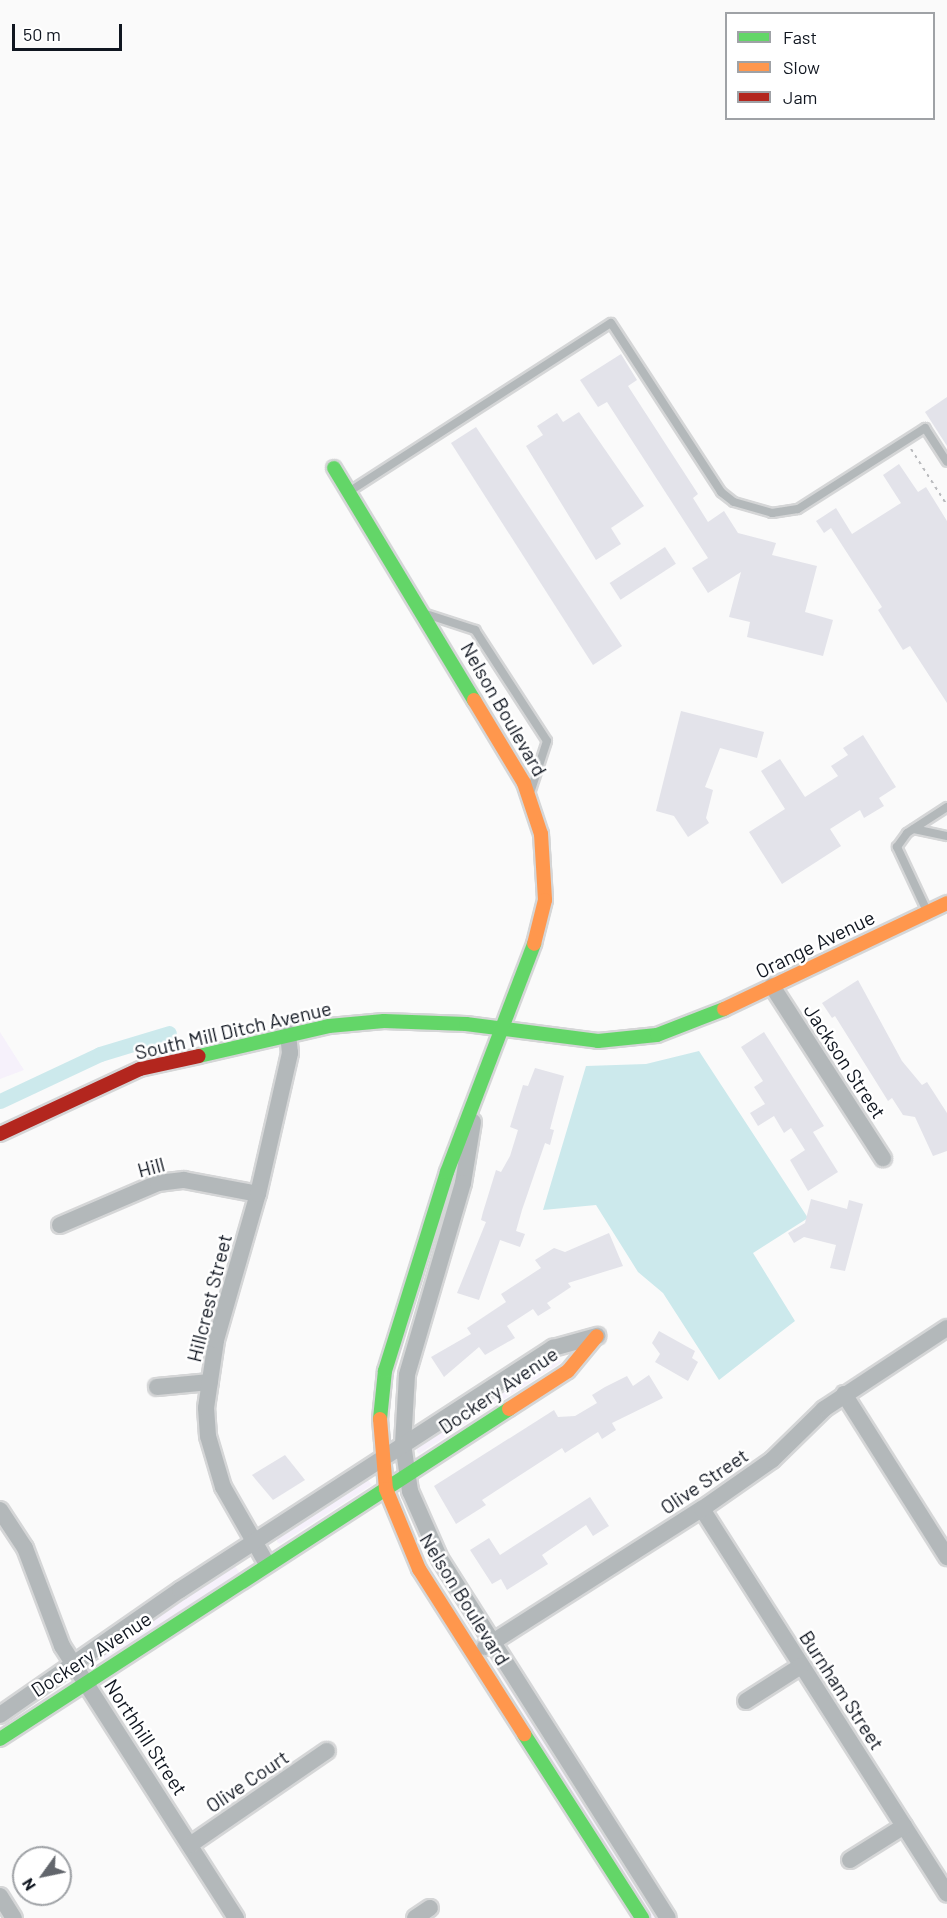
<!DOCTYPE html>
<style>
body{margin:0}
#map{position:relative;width:947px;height:1918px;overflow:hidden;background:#fafafa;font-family:Barlow,sans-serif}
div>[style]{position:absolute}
.green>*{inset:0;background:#f6f1fb}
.water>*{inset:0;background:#cce9ec}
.canal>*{height:15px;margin:-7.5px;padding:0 7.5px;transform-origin:7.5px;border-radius:7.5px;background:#cce9ec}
.building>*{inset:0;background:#e3e3ea;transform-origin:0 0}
.path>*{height:2px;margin-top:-1px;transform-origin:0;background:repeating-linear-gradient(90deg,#b9babd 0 3px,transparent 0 7.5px)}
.roads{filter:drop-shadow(2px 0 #d5d6d7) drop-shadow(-2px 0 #d5d6d7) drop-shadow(0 2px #d5d6d7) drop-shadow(0 -2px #d5d6d7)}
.lane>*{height:8px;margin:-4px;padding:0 4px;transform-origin:4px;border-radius:4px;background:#b3b8ba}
.street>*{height:16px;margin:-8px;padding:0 8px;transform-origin:8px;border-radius:8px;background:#b3b8ba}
.fast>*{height:14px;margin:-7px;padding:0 7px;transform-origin:7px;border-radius:7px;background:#63d668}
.slow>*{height:14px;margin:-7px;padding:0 7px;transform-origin:7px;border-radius:7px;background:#ff974d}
.jam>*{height:14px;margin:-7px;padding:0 7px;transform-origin:7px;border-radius:7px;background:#b3261e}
span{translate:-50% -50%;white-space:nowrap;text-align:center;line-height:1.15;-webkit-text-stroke:5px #fff;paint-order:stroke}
.street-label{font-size:20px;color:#101620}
.legend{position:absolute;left:725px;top:12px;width:210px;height:108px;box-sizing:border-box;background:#fff;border:2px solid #9fa2a6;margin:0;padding:8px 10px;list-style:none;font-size:18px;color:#101620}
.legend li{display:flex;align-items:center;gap:12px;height:30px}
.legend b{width:30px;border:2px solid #9fa2a6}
.north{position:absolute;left:12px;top:1846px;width:60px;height:60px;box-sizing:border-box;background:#fff;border:2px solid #9fa2a6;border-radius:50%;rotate:237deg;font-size:16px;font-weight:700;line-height:24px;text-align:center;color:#101620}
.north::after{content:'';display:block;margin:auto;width:21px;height:27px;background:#62666c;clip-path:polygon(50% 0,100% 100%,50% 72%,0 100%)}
.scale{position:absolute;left:12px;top:24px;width:110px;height:27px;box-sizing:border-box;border:3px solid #101620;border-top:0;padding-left:8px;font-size:18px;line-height:21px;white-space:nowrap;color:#101620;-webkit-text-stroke:4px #fff;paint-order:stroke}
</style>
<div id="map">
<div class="green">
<div style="clip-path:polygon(0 1032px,24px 1070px,0 1079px)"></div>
<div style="clip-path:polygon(552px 1356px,562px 1362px,419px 1454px,417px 1452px,417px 1444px)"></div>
<div style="clip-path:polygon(367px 1479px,372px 1485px,280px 1544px,277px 1542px,277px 1534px)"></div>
<div style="clip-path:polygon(233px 1563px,241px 1575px,106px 1662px,102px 1655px)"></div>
<div style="clip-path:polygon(496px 1668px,501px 1668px,660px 1918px,649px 1918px)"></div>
</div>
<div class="water">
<div style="clip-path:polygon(699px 1051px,808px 1218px,753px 1253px,795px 1321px,719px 1380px,663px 1293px,638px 1272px,596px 1205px,543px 1210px,586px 1066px,646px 1064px)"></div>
</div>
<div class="canal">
<div style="left:0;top:1101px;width:110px;rotate:-25.2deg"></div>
<div style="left:100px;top:1054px;width:72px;rotate:-16.9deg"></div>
</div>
<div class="building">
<div style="clip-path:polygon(621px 354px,637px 380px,628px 386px,698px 494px,693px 498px,708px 522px,724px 511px,738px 533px,776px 543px,772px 555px,817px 566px,805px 612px,833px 620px,823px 656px,747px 637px,750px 622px,729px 617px,741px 572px,708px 593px,692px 568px,708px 558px,607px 402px,598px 407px,580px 380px)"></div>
<div style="clip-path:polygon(947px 397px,947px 446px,925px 412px)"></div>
<div style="clip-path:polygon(579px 412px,644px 506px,611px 528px,621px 544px,596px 560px,526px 446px,543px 435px,537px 426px,557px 413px,563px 422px)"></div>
<div style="clip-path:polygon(476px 427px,622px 646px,593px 665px,451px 443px)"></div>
<div style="clip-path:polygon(899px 464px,918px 492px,926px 487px,947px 521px,947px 703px,910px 646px,903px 650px,878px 610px,882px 607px,831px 528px,824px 533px,816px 521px,836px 508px,852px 534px,901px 503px,883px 475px)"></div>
<div style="left:665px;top:547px;width:20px;height:66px;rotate:57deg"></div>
<div style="clip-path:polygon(681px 711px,764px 732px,757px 758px,720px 748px,705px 787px,713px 790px,706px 818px,709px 823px,688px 837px,674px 816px,656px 811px)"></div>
<div style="clip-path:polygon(863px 735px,896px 787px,879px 798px,884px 806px,864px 818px,860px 810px,830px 829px,841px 846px,782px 884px,749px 832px,785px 809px,761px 771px,780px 759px,805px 797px,838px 776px,831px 766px,848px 755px,843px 748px)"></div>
<div style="clip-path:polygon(858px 980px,902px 1061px,922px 1085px,927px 1082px,947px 1113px,947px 1151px,933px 1156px,915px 1117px,903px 1115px,892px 1098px,888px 1101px,835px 1016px,832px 1018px,822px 1003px)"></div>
<div style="clip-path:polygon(764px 1032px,824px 1126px,813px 1132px,838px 1172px,808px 1191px,790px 1160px,805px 1150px,791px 1128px,784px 1133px,774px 1116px,758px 1126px,750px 1113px,765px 1104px,754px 1087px,763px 1081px,741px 1047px)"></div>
<div style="clip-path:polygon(535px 1068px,564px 1076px,550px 1129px,554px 1130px,550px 1145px,545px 1143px,522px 1210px,516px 1231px,525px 1234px,520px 1247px,500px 1240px,479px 1300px,457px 1293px,486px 1222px,481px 1220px,483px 1212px,496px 1170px,501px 1172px,510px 1156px,518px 1130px,510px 1127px,523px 1085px,528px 1086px)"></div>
<div style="clip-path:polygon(811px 1199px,847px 1209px,849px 1200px,863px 1204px,845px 1271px,830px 1268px,836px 1245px,804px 1237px,794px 1243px,788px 1233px,805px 1223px)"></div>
<div style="clip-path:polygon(609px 1233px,623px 1266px,568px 1283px,571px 1287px,547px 1303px,551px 1308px,538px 1316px,533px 1309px,507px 1326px,515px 1338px,485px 1355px,479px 1347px,444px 1377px,431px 1357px,471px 1334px,467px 1328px,506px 1302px,501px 1294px,541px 1268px,535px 1260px,554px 1248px,565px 1252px)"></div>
<div style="clip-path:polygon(659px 1331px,695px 1351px,692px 1358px,698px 1362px,688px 1381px,655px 1362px,660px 1354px,652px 1343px)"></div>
<div style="clip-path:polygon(649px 1375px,663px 1398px,612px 1423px,616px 1430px,602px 1439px,598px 1432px,565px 1453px,562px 1448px,482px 1500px,486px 1505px,456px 1524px,434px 1486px,554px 1410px,558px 1417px,575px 1416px,597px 1403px,592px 1395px,605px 1387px,627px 1376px,633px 1386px)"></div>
<div style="clip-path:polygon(285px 1455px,305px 1480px,273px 1500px,252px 1475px)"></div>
<div style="clip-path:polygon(590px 1497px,609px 1526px,593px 1536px,586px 1525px,542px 1555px,548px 1564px,507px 1590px,501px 1579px,492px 1584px,470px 1550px,489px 1538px,500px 1555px)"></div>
</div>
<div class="path">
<div style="left:911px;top:449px;width:67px;rotate:57.3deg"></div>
</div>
<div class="roads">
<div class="lane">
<div style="left:350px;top:491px;width:310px;rotate:-32.8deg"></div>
<div style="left:611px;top:323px;width:202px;rotate:56.9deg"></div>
<div style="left:721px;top:492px;width:16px;rotate:38deg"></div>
<div style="left:734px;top:502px;width:40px;rotate:16deg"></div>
<div style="left:772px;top:513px;width:26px;rotate:-9deg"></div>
<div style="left:798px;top:509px;width:151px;rotate:-32.5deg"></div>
<div style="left:925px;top:428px;width:40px;rotate:57.1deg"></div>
<div style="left:426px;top:614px;width:52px;rotate:18.1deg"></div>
<div style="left:475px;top:630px;width:132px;rotate:57deg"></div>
<div style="left:547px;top:741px;width:52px;rotate:108.1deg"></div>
<div style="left:914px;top:829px;width:34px;rotate:12deg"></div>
<div style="left:927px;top:911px;width:71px;rotate:-115.1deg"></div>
<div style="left:897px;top:847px;width:17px;rotate:-54deg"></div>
<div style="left:907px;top:833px;width:48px;rotate:-33deg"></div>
</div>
<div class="street">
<div style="left:772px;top:986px;width:205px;rotate:57.2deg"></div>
<div style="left:473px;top:1122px;width:62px;rotate:99.3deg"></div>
<div style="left:463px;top:1183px;width:200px;rotate:106.3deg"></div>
<div style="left:407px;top:1375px;width:69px;rotate:93.3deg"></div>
<div style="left:403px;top:1444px;width:48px;rotate:81.5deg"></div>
<div style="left:410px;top:1491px;width:74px;rotate:66.2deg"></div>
<div style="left:440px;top:1559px;width:425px;rotate:57.6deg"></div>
<div style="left:60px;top:1225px;width:107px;rotate:-23.2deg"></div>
<div style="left:158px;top:1183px;width:26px;rotate:-7deg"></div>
<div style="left:184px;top:1180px;width:75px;rotate:10.7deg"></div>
<div style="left:157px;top:1387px;width:53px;rotate:-5.4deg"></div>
<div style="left:844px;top:1394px;width:193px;rotate:57.7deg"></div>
<div style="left:702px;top:1509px;width:456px;rotate:57.5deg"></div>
<div style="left:0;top:1510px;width:45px;rotate:56.7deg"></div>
<div style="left:25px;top:1548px;width:105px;rotate:69.3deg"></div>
<div style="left:62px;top:1646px;width:323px;rotate:57.4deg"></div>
<div style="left:267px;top:1564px;width:89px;rotate:-119.7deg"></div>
<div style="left:223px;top:1487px;width:53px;rotate:-106.4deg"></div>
<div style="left:208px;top:1436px;width:28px;rotate:-94deg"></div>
<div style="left:206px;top:1408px;width:69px;rotate:-81.6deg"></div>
<div style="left:216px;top:1340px;width:152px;rotate:-74deg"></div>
<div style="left:258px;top:1194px;width:145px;rotate:-77.2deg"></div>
<div style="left:290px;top:1053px;width:20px;rotate:-96deg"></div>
<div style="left:485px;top:1647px;width:257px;rotate:-32.5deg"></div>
<div style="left:702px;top:1509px;width:85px;rotate:-35deg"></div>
<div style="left:772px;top:1460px;width:73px;rotate:-44.4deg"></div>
<div style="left:824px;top:1409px;width:147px;rotate:-33.4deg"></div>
<div style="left:746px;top:1701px;width:65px;rotate:-32.5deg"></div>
<div style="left:0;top:1715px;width:219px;rotate:-34.8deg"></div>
<div style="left:180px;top:1590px;width:445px;rotate:-33deg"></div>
<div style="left:553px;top:1348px;width:46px;rotate:-15.3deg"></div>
<div style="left:190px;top:1845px;width:166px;rotate:-34.5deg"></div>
<div style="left:850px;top:1860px;width:64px;rotate:-32.2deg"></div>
<div style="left:0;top:1896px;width:26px;rotate:58deg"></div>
<div style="left:415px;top:1918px;width:18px;rotate:-34deg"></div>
</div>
<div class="fast">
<div style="left:334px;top:468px;width:271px;rotate:58.9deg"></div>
<div style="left:199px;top:1056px;width:133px;rotate:-13deg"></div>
<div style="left:329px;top:1026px;width:55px;rotate:-5.2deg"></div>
<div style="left:384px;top:1021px;width:82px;rotate:2.1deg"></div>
<div style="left:466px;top:1024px;width:133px;rotate:7.3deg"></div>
<div style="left:598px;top:1041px;width:59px;rotate:-5.8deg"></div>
<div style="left:657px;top:1035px;width:72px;rotate:-21.2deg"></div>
<div style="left:380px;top:1419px;width:48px;rotate:-84.1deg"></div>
<div style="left:385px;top:1371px;width:208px;rotate:-72.7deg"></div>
<div style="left:447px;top:1172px;width:244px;rotate:-69.1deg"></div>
<div style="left:524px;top:1734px;width:219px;rotate:57.3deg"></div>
<div style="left:0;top:1739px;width:607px;rotate:-32.96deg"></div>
</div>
<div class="slow">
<div style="left:474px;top:700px;width:97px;rotate:58.9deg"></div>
<div style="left:524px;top:783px;width:54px;rotate:71.6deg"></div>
<div style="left:541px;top:834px;width:66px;rotate:86.5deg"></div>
<div style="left:545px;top:900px;width:45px;rotate:104deg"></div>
<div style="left:724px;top:1009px;width:247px;rotate:-25.4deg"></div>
<div style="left:509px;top:1409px;width:70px;rotate:-32.8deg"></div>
<div style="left:568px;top:1371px;width:45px;rotate:-50.4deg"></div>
<div style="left:380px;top:1419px;width:70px;rotate:85.1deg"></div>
<div style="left:386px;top:1489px;width:87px;rotate:67.6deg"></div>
<div style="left:419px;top:1569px;width:196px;rotate:57.5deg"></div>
</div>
<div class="jam">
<div style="left:0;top:1134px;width:154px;rotate:-24.9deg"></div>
<div style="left:140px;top:1069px;width:60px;rotate:-12.4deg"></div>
</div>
</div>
<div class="street-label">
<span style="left:504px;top:709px;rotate:60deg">Nelson Boulevard</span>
<span style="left:815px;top:944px;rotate:-26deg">Orange Avenue</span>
<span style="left:233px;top:1030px;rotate:-13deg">South Mill Ditch Avenue</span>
<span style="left:845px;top:1061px;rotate:57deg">Jackson Street</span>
<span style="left:151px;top:1167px;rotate:-15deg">Hill</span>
<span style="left:209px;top:1298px;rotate:-76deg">Hillcrest Street</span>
<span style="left:498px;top:1390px;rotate:-34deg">Dockery Avenue</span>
<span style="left:704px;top:1481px;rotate:-34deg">Olive Street</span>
<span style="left:465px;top:1599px;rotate:58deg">Nelson Boulevard</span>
<span style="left:91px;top:1654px;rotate:-33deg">Dockery Avenue</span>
<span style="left:842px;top:1690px;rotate:57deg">Burnham Street</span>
<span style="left:146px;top:1737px;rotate:57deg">Northhill Street</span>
<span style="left:247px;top:1781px;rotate:-34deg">Olive Court</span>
</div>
<ul class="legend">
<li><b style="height:8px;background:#63d668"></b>Fast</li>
<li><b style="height:8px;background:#ff974d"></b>Slow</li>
<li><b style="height:8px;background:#b3261e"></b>Jam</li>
</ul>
<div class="north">N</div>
<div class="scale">50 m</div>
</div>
